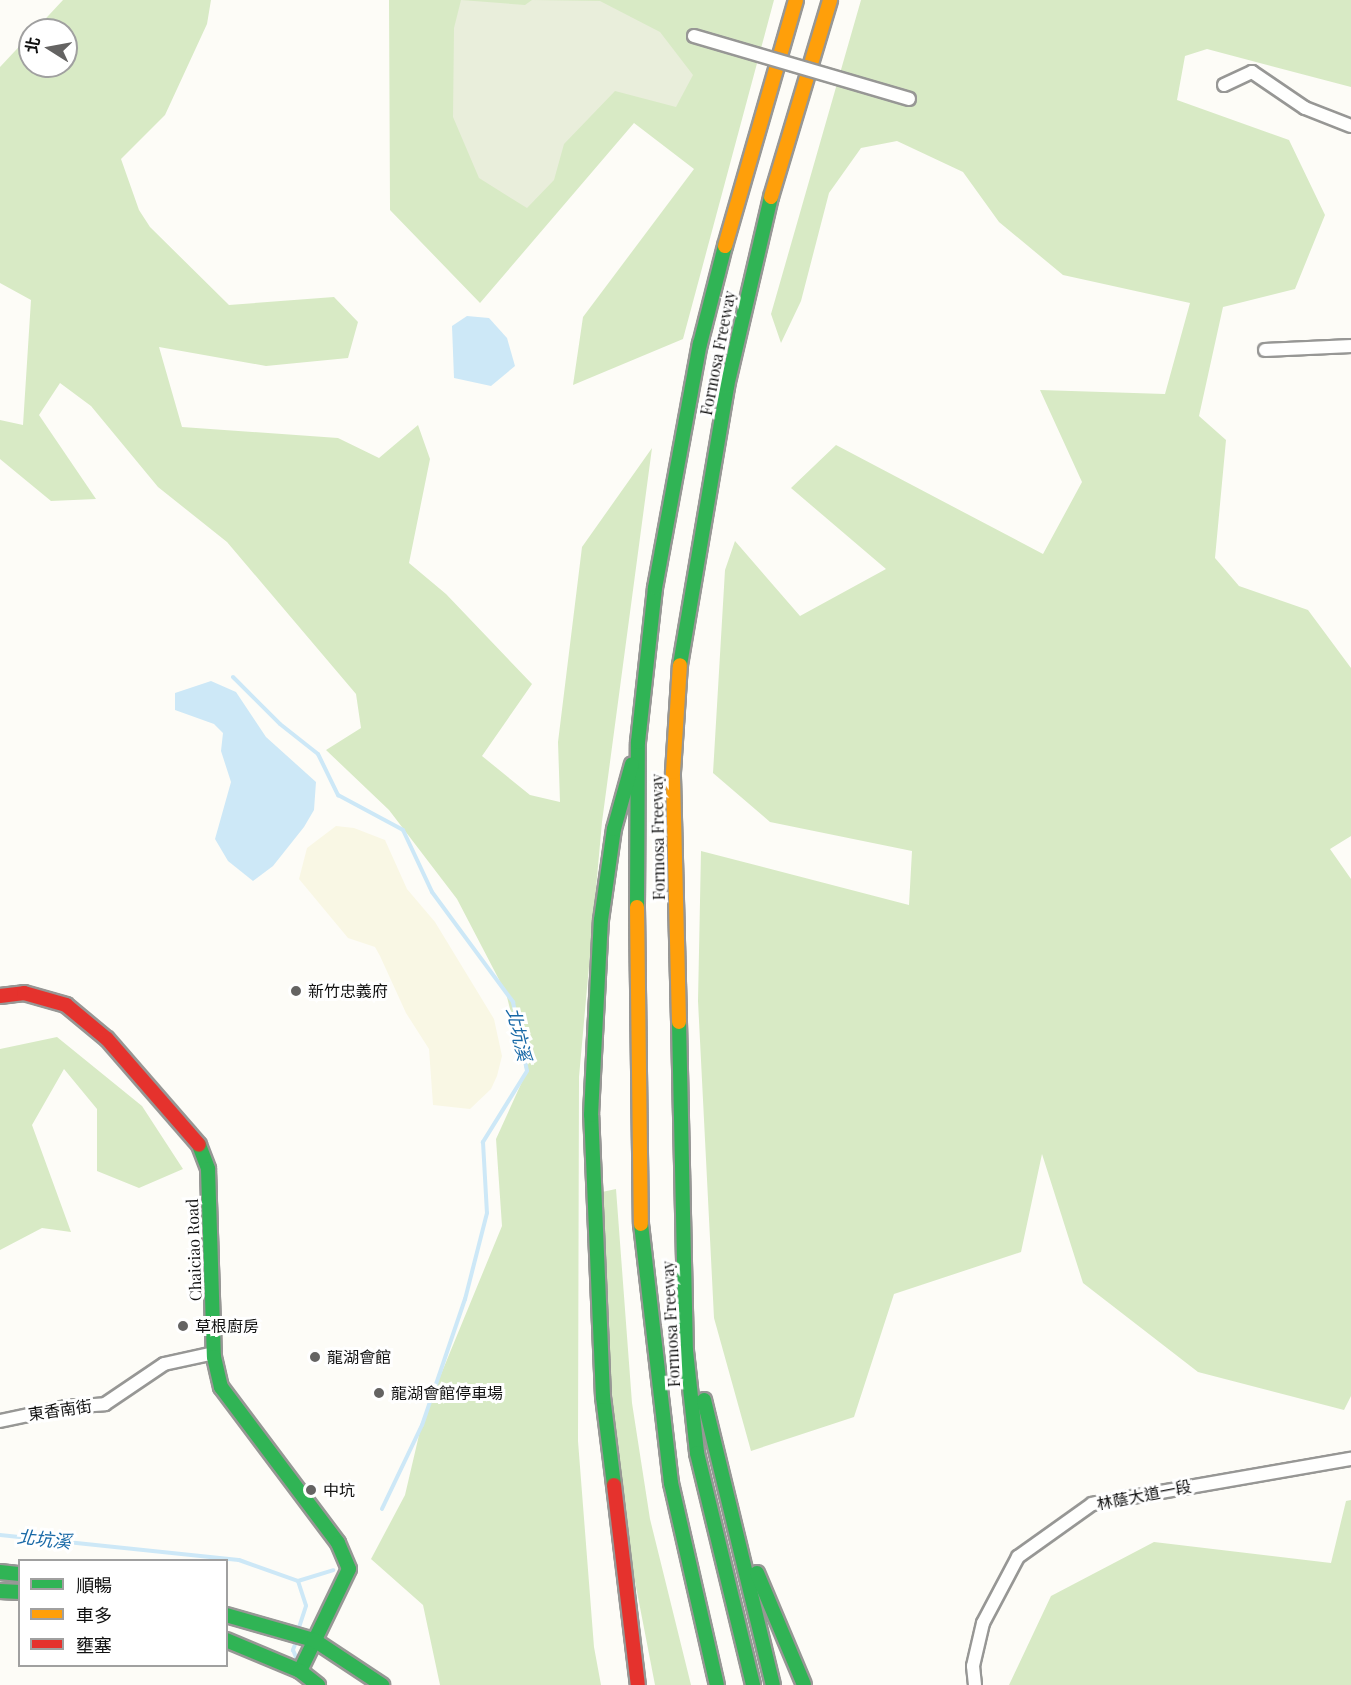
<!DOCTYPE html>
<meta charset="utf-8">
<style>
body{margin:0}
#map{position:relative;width:1351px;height:1685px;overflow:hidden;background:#fdfcf7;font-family:"Playfair Display","Noto Sans TC",serif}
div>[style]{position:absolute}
.farmland>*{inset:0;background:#f9f7e4}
.forest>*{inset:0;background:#d8eac5}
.cemetery>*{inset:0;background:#e9eedb}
.water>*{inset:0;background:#cde8f7}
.stream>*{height:4px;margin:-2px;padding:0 2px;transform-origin:2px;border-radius:2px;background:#cde8f7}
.roads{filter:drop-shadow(2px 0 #979795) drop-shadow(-2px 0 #979795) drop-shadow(0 2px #979795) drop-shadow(0 -2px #979795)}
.street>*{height:12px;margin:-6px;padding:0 6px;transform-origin:6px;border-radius:6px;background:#fffffe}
.fast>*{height:14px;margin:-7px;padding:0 7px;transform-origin:7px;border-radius:7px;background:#30b455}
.slow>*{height:14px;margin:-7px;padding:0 7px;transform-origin:7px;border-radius:7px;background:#ff9f0a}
.jam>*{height:14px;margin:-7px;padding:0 7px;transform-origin:7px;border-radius:7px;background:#e5322d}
.bridges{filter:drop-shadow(2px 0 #979795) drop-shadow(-2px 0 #979795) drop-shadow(0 2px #979795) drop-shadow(0 -2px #979795)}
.street-bridge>*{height:12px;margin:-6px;padding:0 6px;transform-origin:6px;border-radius:6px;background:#fffffe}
.dots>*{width:16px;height:16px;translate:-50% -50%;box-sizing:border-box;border:3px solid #fff;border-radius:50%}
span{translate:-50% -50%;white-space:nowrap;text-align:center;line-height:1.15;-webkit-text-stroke:6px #fff;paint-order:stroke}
.street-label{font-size:16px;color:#111}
.poi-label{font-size:16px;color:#111}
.left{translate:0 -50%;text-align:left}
.water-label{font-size:18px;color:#1768a6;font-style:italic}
.legend{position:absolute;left:18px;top:1559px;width:210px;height:108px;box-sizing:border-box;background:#fff;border:2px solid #a0a0a0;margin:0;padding:8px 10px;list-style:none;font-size:18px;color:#111}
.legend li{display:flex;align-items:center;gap:12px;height:30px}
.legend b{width:30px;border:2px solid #a0a0a0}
.north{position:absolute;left:18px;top:18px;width:60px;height:60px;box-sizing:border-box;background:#fff;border:2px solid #a0a0a0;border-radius:50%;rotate:281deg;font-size:16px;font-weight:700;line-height:24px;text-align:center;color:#111}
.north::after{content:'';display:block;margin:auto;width:21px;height:27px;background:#646362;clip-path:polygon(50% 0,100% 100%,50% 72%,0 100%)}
</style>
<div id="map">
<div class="farmland">
<div style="clip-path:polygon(336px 826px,354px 828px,385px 840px,407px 889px,435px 922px,494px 1019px,502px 1056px,497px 1076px,491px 1089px,470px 1109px,433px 1105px,429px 1049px,406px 1013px,380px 956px,375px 947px,348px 938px,299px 879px,307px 848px)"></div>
</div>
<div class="forest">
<div style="clip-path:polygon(63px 0,211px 0,207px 24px,165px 115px,121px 159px,139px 210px,150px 227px,229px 305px,334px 297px,358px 322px,348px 358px,266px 366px,159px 347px,182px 427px,338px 438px,379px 458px,418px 425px,430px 459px,409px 563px,446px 594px,532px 684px,482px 756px,530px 795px,560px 802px,558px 742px,582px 547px,652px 448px,602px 822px,579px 1077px,578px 1441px,594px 1647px,601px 1685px,440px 1685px,423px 1605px,371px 1559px,405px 1495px,423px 1418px,502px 1226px,496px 1139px,526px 1073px,506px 993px,457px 899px,389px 810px,326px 750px,361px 728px,356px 694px,227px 542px,158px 487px,91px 406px,60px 383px,39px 415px,96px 499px,51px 501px,0 459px,0 420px,23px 425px,31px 300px,0 283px,0 67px,30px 35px,30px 66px,66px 66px,66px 30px,35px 30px)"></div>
<div style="clip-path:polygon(389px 0,774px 0,683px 339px,573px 385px,583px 317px,694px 169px,634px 123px,480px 303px,390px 210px)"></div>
<div style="clip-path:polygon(861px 0,1351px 0,1351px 87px,1207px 49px,1185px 56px,1177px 100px,1289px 140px,1325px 215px,1295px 289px,1223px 307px,1199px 416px,1226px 440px,1215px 558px,1239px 586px,1308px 610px,1351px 668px,1351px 836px,1330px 849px,1351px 879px,1351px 1396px,1344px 1410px,1198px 1372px,1083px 1283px,1042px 1154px,1021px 1252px,894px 1294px,854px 1417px,751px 1451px,714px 1318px,698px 1001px,701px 851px,909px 905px,912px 851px,770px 822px,713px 773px,725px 570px,735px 541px,800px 616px,886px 569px,791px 488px,836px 445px,1043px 554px,1082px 482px,1040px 390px,1165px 394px,1190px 303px,1063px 275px,999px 222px,963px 172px,897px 141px,861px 148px,829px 193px,801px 301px,781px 343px,771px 314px)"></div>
<div style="clip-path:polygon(57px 1037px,142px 1106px,183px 1169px,139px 1188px,97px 1171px,97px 1109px,64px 1069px,32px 1125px,71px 1232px,42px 1228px,0 1250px,0 1049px)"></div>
<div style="clip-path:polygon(616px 1189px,632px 1403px,650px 1519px,691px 1685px,655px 1685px,626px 1535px,604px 1312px,602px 1192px)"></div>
<div style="clip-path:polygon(1351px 1500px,1351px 1685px,1009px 1685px,1051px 1596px,1154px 1542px,1331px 1563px,1346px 1501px)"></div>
</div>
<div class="cemetery">
<div style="clip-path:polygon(461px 0,525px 5px,532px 0,600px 1px,660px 32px,693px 75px,676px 107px,615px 91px,564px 144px,554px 180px,527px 208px,479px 178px,453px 117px,454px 28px)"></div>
</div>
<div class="water">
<div style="clip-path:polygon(467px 316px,489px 318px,507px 338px,515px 366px,491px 386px,454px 378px,452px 326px)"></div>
<div style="clip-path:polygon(211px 681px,236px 692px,266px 737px,316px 782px,314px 810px,304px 827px,273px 866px,253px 881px,228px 861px,215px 839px,231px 782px,221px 751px,223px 733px,214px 724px,175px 710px,175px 693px)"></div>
</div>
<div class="stream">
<div style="left:233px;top:677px;width:66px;rotate:45deg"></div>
<div style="left:280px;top:724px;width:48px;rotate:38.3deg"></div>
<div style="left:318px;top:754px;width:46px;rotate:64deg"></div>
<div style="left:338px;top:795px;width:74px;rotate:28.3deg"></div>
<div style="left:403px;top:830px;width:68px;rotate:64.9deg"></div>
<div style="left:432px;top:892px;width:137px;rotate:53.6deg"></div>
<div style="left:513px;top:1002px;width:70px;rotate:78.5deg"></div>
<div style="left:527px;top:1071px;width:84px;rotate:121.8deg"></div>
<div style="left:483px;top:1142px;width:71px;rotate:86.8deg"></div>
<div style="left:487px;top:1213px;width:89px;rotate:104.3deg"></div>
<div style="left:465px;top:1299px;width:133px;rotate:108.8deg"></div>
<div style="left:422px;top:1425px;width:93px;rotate:115.5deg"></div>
<div style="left:0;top:1535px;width:240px;rotate:6deg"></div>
<div style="left:239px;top:1560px;width:63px;rotate:19.6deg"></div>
<div style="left:298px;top:1581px;width:37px;rotate:-17deg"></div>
<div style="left:298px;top:1581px;width:26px;rotate:72deg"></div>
<div style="left:306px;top:1606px;width:26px;rotate:108deg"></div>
<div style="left:296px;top:1642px;width:9px;rotate:111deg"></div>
<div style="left:293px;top:1650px;width:13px;rotate:67deg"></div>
</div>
<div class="roads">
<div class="street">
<div style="left:1224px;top:85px;width:31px;rotate:-25deg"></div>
<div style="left:1252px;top:72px;width:64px;rotate:34.2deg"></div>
<div style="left:1305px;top:108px;width:49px;rotate:21.4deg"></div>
<div style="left:1265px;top:350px;width:86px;rotate:-2.7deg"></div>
<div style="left:0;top:1421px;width:67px;rotate:-12deg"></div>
<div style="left:66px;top:1407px;width:39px;rotate:-4deg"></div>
<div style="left:105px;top:1404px;width:71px;rotate:-34.1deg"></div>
<div style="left:164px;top:1364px;width:51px;rotate:-12.4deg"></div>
<div style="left:975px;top:1685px;width:19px;rotate:-96deg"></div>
<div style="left:973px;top:1666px;width:44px;rotate:-76.9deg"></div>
<div style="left:983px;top:1623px;width:75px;rotate:-62.1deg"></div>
<div style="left:1018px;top:1557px;width:91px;rotate:-35.6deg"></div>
<div style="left:1092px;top:1504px;width:263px;rotate:-9.9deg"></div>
</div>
<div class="fast">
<div style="left:680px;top:665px;width:283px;rotate:-80.4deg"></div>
<div style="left:727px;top:386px;width:194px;rotate:-76.9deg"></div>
<div style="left:637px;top:907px;width:165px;rotate:-89.7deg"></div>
<div style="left:638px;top:742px;width:155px;rotate:-83.7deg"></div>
<div style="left:655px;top:588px;width:248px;rotate:-79.6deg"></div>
<div style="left:700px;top:344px;width:101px;rotate:-75.7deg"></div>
<div style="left:679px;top:1022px;width:329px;rotate:88.8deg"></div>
<div style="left:686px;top:1351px;width:103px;rotate:83.8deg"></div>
<div style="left:697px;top:1453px;width:239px;rotate:76.4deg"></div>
<div style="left:199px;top:1145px;width:26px;rotate:69deg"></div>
<div style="left:208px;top:1169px;width:188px;rotate:88.2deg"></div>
<div style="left:214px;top:1357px;width:31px;rotate:77deg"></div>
<div style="left:221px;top:1387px;width:195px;rotate:53.1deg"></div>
<div style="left:338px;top:1543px;width:28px;rotate:67deg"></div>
<div style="left:349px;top:1569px;width:113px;rotate:115.7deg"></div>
<div style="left:641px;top:1224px;width:261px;rotate:83.4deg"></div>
<div style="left:671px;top:1483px;width:207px;rotate:77.2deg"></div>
<div style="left:704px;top:1400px;width:293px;rotate:76.4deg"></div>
<div style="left:614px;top:1485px;width:89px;rotate:-97.1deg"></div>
<div style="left:603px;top:1397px;width:282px;rotate:-92.4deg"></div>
<div style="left:591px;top:1115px;width:195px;rotate:-87.1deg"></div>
<div style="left:601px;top:920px;width:92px;rotate:-81.9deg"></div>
<div style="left:614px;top:829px;width:67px;rotate:-74.5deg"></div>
<div style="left:0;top:1572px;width:20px;rotate:6deg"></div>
<div style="left:757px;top:1573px;width:121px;rotate:67.2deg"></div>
<div style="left:0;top:1591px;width:20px;rotate:3deg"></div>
<div style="left:226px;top:1615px;width:91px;rotate:15.9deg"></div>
<div style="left:314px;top:1640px;width:82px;rotate:33.5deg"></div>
<div style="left:226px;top:1640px;width:80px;rotate:22.7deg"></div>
<div style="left:300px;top:1671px;width:23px;rotate:38deg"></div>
</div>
<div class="slow">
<div style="left:771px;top:197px;width:206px;rotate:-73.3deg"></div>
<div style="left:725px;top:246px;width:256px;rotate:-73.9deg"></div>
<div style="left:637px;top:907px;width:317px;rotate:89.3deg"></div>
<div style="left:679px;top:1022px;width:250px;rotate:-91.4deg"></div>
<div style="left:673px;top:772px;width:107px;rotate:-86.3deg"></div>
</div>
<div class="jam">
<div style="left:0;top:996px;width:24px;rotate:-7deg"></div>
<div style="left:24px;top:993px;width:44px;rotate:15.9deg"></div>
<div style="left:66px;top:1005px;width:53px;rotate:39.7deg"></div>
<div style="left:107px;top:1039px;width:140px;rotate:49deg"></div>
<div style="left:614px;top:1485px;width:201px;rotate:83.2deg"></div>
</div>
</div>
<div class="bridges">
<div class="street-bridge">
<div style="left:694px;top:36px;width:224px;rotate:16.3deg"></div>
</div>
</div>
<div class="dots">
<div style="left:296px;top:991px;background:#646362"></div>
<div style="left:183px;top:1326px;background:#646362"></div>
<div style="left:315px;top:1357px;background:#646362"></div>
<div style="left:379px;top:1393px;background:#646362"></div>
<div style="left:311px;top:1490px;background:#646362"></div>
</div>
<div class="street-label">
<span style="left:718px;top:353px;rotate:-79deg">Formosa Freeway</span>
<span style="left:658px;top:837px;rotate:-91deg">Formosa Freeway</span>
<span style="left:194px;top:1250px;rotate:-92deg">Chaiciao Road</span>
<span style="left:671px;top:1324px;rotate:-93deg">Formosa Freeway</span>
<span style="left:60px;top:1410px;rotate:-8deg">東香南街</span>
<span style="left:1144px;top:1495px;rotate:-11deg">林蔭大道一段</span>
</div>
<div class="poi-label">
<span class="left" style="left:308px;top:991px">新竹忠義府</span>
<span class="left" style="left:195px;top:1326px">草根廚房</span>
<span class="left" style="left:327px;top:1357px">龍湖會館</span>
<span class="left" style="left:391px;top:1393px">龍湖會館停車場</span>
<span class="left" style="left:323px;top:1490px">中坑</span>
</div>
<div class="water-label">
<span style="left:519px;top:1034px;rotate:77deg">北坑溪</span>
<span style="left:44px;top:1539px;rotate:6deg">北坑溪</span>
</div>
<ul class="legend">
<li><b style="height:8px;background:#30b455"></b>順暢</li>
<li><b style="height:8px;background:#ff9f0a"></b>車多</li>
<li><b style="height:8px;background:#e5322d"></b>壅塞</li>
</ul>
<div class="north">北</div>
</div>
